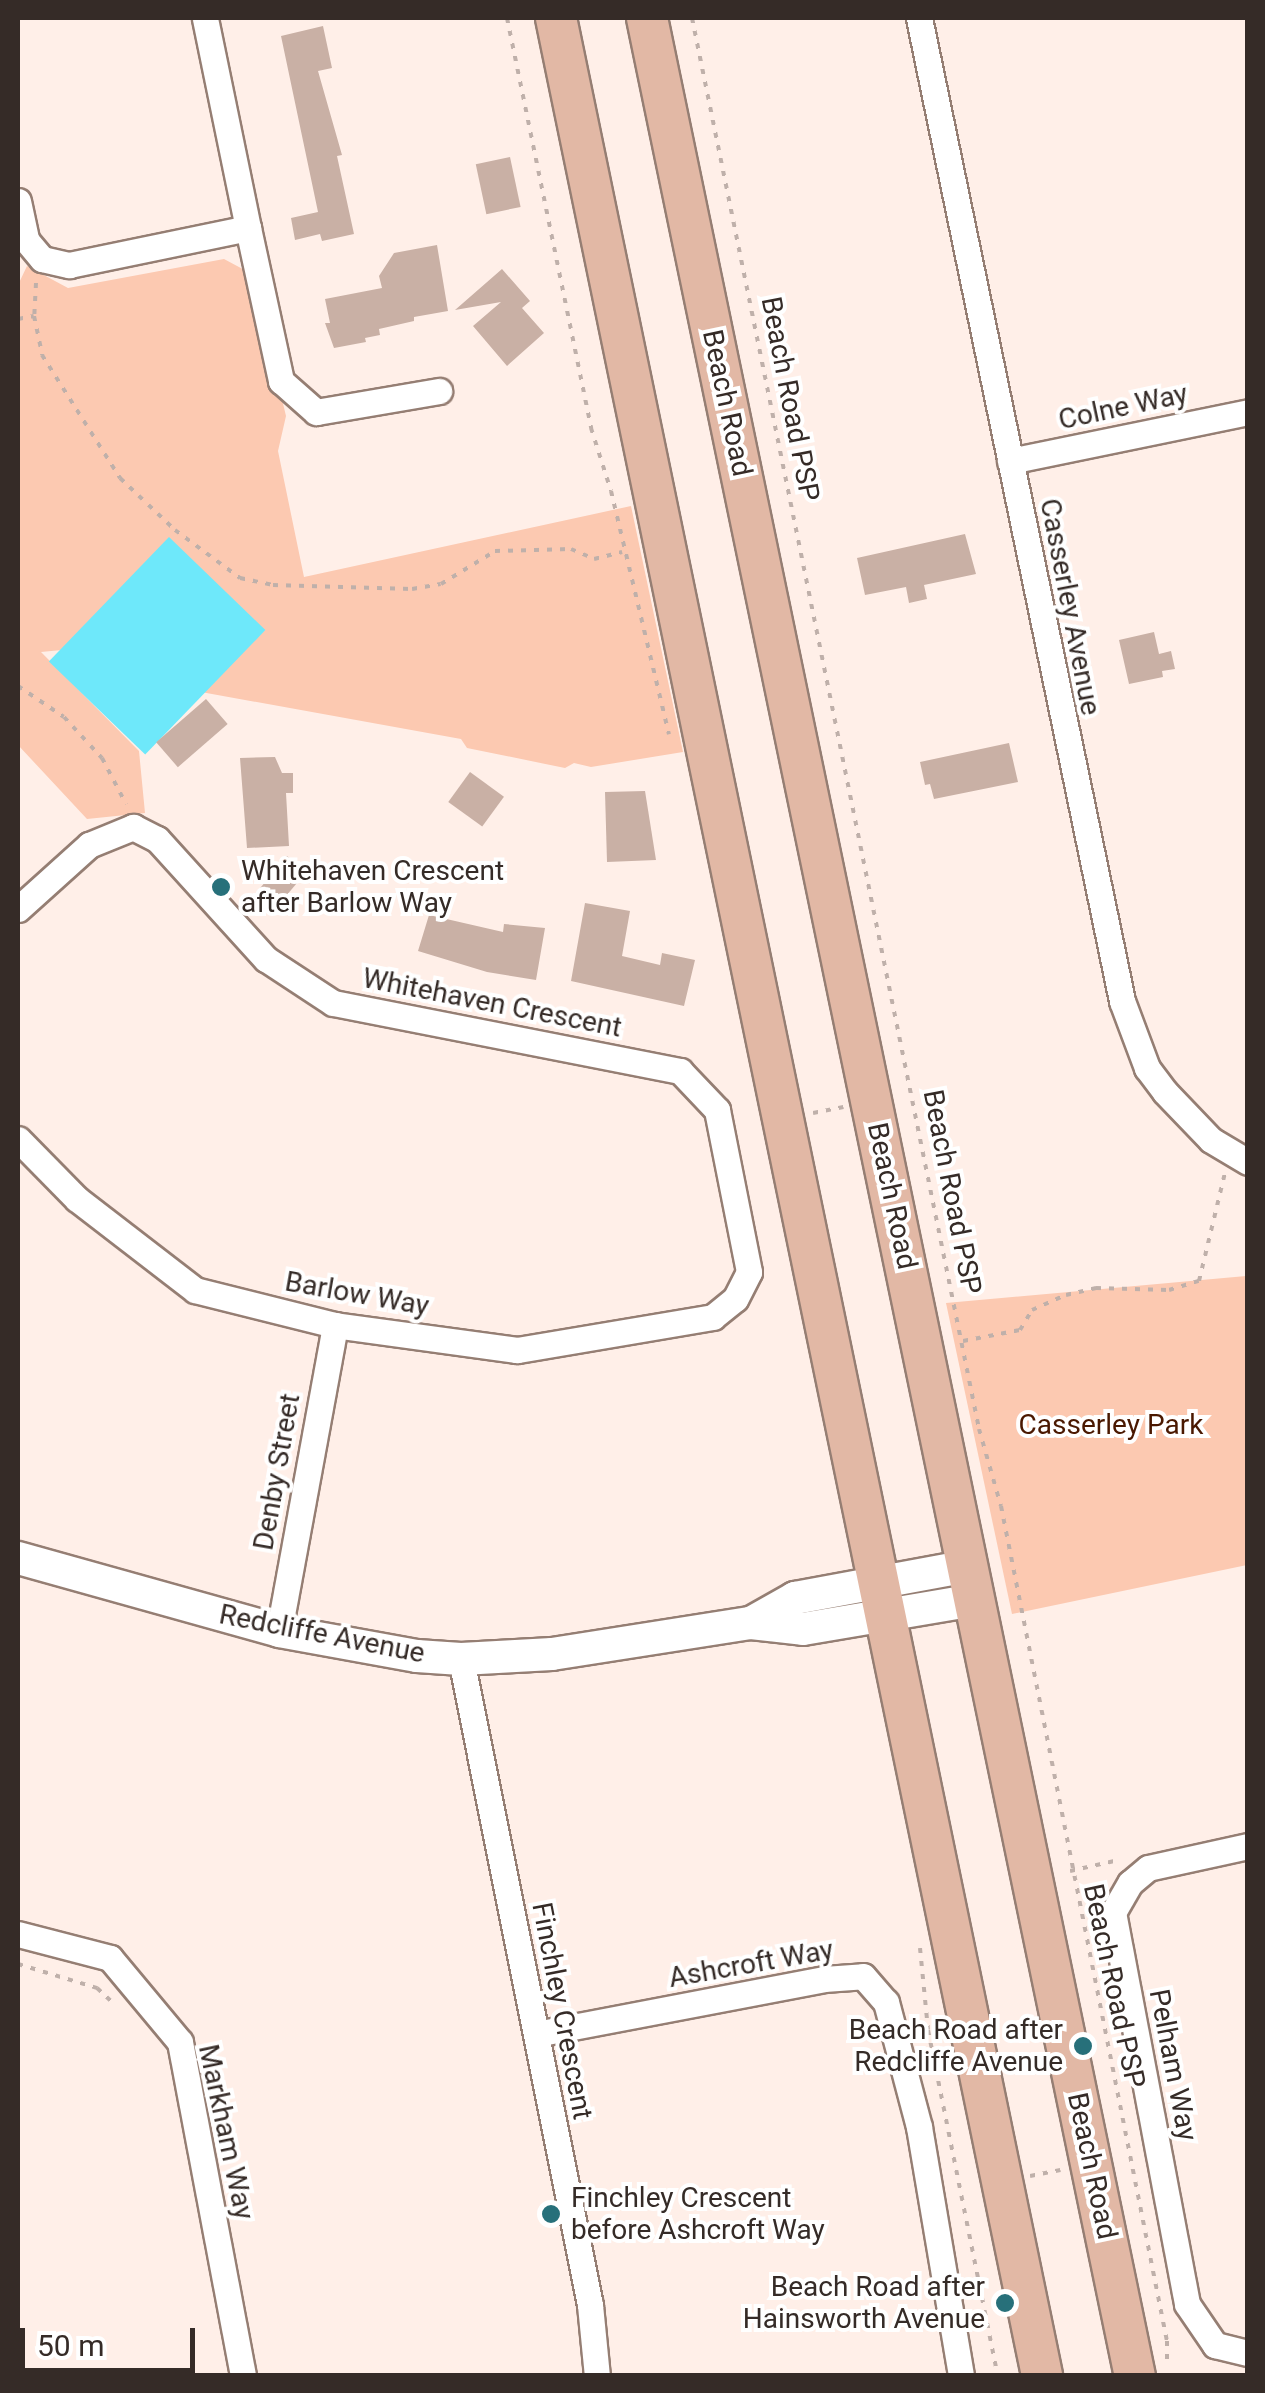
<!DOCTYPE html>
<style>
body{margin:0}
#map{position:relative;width:1265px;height:2393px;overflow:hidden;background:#ffefe8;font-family:Roboto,sans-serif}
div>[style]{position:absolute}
.green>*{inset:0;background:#fcc9b1}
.water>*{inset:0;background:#6ee8fa;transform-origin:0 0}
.building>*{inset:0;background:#c9b0a5;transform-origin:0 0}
.path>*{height:4px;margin-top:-2px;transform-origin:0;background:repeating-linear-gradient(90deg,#bfb0aa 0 5px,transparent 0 13px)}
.roads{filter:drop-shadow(2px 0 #957e73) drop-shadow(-2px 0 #957e73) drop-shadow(0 2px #957e73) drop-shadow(0 -2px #957e73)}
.minor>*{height:25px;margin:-12.5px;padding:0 12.5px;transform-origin:12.5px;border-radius:12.5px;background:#fff}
.tertiary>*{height:32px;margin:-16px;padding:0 16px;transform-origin:16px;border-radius:16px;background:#fff}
.primary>*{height:40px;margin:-20px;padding:0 20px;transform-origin:20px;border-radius:20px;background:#e2b8a5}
.dots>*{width:28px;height:28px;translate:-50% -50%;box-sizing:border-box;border:5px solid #fff;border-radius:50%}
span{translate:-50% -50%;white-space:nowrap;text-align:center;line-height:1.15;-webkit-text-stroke:8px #fff;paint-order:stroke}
.street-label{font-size:28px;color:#352b27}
.poi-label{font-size:28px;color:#352b27}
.left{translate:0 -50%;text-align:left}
.right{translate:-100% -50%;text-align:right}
.park-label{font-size:28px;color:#4a1800}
.frame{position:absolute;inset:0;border:20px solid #352b27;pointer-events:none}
.scale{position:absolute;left:20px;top:2328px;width:175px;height:45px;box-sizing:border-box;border:5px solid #352b27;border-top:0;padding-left:12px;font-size:30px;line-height:35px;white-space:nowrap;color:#352b27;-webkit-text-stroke:8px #fff;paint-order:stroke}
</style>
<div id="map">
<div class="green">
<div style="clip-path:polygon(224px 259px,252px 274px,286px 416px,278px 451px,304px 577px,631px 506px,683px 752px,591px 767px,574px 763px,565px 768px,467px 748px,461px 739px,201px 692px,265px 630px,41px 652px,139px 751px,145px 813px,87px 819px,18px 745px,18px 285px,27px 266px,68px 288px)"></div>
<div style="clip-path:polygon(1246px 1276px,1247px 1565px,1012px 1614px,946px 1303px)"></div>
</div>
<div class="water">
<div style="left:169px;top:537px;width:134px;height:173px;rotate:44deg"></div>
</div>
<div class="building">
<div style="clip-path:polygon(323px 26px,332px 68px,318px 71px,342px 155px,337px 156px,354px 234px,322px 241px,320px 234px,295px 240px,291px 218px,318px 212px,281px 36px)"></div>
<div style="left:510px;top:157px;width:51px;height:35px;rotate:78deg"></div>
<div style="clip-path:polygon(437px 245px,448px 311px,414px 317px,414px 321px,379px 329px,380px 335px,365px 338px,366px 342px,334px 348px,325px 323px,330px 323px,325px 299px,382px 288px,379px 276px,394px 253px)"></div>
<div style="clip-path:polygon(502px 269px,530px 301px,522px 308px,544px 333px,507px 366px,473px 326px,501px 302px,455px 310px)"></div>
<div style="clip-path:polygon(965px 534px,976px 574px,924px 585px,927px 599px,909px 603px,906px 587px,865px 595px,857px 558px)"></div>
<div style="clip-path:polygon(1154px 632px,1159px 654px,1171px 651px,1175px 669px,1162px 671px,1163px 677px,1129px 684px,1119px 640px)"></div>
<div style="left:206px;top:699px;width:33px;height:66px;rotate:49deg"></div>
<div style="clip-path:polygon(1009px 743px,1018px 782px,934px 799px,930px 784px,925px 785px,920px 762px)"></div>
<div style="clip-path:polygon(275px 757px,282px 773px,293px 773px,293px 793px,286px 793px,289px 846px,247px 848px,240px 758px)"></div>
<div style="left:470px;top:772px;width:42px;height:37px;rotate:36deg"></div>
<div style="clip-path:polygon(645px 791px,656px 860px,607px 862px,605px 792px)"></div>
<div style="left:287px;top:856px;width:25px;height:44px;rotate:40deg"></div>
<div style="clip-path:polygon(585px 903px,630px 911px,622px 956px,660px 965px,662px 953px,695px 960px,684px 1006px,571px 981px)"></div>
<div style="clip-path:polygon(429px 915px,503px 932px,504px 924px,545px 928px,536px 980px,487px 972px,418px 951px)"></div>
</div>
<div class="path">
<div style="left:507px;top:18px;width:419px;rotate:78.4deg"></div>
<div style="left:591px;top:428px;width:66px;rotate:72.4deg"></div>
<div style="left:611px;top:491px;width:250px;rotate:76.6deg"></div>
<div style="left:692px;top:18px;width:1440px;rotate:78.5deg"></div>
<div style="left:979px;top:1429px;width:80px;rotate:74.1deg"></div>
<div style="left:1001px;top:1506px;width:851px;rotate:78.76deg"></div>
<div style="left:1167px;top:2341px;width:24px;rotate:90deg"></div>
<div style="left:36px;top:283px;width:33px;rotate:93deg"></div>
<div style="left:34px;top:316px;width:40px;rotate:78deg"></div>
<div style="left:42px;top:355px;width:146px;rotate:57.6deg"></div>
<div style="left:120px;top:478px;width:76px;rotate:43.4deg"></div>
<div style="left:175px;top:530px;width:81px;rotate:36.4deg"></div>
<div style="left:240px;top:578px;width:34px;rotate:12deg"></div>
<div style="left:273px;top:585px;width:139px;rotate:1.6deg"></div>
<div style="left:412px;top:589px;width:29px;rotate:-10deg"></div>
<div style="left:441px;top:584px;width:63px;rotate:-31.4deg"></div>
<div style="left:495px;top:551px;width:76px;rotate:-1.5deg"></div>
<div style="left:571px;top:549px;width:25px;rotate:23deg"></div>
<div style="left:594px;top:559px;width:29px;rotate:-14deg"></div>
<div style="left:18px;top:319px;width:16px;rotate:-11deg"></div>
<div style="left:18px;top:686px;width:55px;rotate:34deg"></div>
<div style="left:64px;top:717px;width:56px;rotate:47.2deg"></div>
<div style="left:102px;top:758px;width:52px;rotate:62.4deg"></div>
<div style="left:813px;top:1113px;width:31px;rotate:-11deg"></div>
<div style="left:963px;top:1341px;width:58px;rotate:-10.9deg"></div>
<div style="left:1020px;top:1330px;width:23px;rotate:-59deg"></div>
<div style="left:1032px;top:1310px;width:37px;rotate:-24deg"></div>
<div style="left:1066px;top:1295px;width:31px;rotate:-13deg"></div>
<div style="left:1096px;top:1288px;width:73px;rotate:1.6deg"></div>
<div style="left:1169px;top:1290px;width:31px;rotate:-17deg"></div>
<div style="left:1199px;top:1281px;width:111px;rotate:-76.5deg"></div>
<div style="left:1070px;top:1871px;width:50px;rotate:-12.7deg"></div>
<div style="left:920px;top:1948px;width:82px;rotate:84.4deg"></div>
<div style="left:928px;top:2030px;width:353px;rotate:78.6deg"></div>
<div style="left:18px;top:1964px;width:83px;rotate:16.9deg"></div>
<div style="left:97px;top:1988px;width:22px;rotate:43deg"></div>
<div style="left:1030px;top:2176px;width:31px;rotate:-11deg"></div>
</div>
<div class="roads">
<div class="minor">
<div style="left:919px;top:18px;width:1004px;rotate:78.33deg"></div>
<div style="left:1122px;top:1001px;width:72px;rotate:69.5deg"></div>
<div style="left:1147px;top:1068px;width:30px;rotate:53deg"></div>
<div style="left:1165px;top:1092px;width:66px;rotate:46.2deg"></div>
<div style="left:1211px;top:1140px;width:43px;rotate:30.7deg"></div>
<div style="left:18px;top:201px;width:40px;rotate:78deg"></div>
<div style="left:26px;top:240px;width:25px;rotate:50deg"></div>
<div style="left:42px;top:259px;width:28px;rotate:13deg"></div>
<div style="left:69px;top:265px;width:183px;rotate:-11.7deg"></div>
<div style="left:248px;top:228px;width:214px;rotate:-101.6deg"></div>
<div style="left:248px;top:228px;width:157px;rotate:77.8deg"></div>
<div style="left:281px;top:381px;width:47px;rotate:41.5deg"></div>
<div style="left:316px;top:412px;width:125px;rotate:-9.7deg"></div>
<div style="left:1010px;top:461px;width:243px;rotate:-11.6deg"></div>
<div style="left:18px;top:909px;width:96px;rotate:-42deg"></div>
<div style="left:89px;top:845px;width:48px;rotate:-22.2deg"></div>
<div style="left:133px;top:827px;width:27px;rotate:27deg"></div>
<div style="left:157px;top:839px;width:162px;rotate:47.8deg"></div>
<div style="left:266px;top:959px;width:80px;rotate:33.3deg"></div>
<div style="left:333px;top:1003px;width:354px;rotate:11.1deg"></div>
<div style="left:680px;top:1071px;width:54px;rotate:46.5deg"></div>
<div style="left:717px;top:1110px;width:165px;rotate:78.8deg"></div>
<div style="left:749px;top:1272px;width:30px;rotate:117deg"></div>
<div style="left:735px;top:1299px;width:28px;rotate:141deg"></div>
<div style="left:713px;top:1317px;width:199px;rotate:170.4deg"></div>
<div style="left:517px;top:1350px;width:184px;rotate:-172.2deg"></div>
<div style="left:335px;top:1325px;width:144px;rotate:-166deg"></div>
<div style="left:195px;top:1290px;width:149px;rotate:-142.4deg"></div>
<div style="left:77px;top:1199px;width:84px;rotate:-134.5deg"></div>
<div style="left:279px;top:1631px;width:311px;rotate:-79.6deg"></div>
<div style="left:461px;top:1659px;width:659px;rotate:78.71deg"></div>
<div style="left:590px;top:2305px;width:71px;rotate:84.4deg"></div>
<div style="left:1248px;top:1846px;width:102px;rotate:167.6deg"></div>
<div style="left:1148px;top:1868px;width:23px;rotate:140deg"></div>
<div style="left:1130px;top:1883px;width:34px;rotate:120deg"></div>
<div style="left:1113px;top:1912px;width:399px;rotate:79.3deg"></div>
<div style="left:1187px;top:2304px;width:50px;rotate:55.7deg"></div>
<div style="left:1215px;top:2345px;width:34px;rotate:14deg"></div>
<div style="left:18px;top:1934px;width:95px;rotate:14.6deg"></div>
<div style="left:110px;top:1958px;width:109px;rotate:50.2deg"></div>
<div style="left:180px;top:2042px;width:340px;rotate:79.3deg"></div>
<div style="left:536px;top:2034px;width:293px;rotate:-10.8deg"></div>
<div style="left:824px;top:1979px;width:39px;rotate:-4deg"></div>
<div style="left:863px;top:1976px;width:35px;rotate:49deg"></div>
<div style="left:886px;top:2002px;width:129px;rotate:75.2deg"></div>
<div style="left:919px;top:2127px;width:253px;rotate:80.4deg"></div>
</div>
<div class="tertiary">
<div style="left:18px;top:1558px;width:271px;rotate:15.6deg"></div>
<div style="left:279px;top:1631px;width:140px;rotate:10.3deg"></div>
<div style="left:417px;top:1656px;width:44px;rotate:3.9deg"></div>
<div style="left:461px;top:1659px;width:91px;rotate:-3.1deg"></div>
<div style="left:552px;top:1654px;width:201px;rotate:-8.9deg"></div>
<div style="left:751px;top:1623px;width:52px;rotate:6.6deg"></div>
<div style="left:803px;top:1629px;width:174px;rotate:-9.6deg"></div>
<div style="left:751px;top:1623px;width:51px;rotate:-29.6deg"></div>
<div style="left:795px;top:1598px;width:176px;rotate:-10.5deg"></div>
</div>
<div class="primary">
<div style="left:556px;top:18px;width:2408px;rotate:78.35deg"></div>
<div style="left:647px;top:18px;width:2408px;rotate:78.31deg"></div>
</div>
</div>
<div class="dots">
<div style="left:221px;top:887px;background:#27707a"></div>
<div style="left:1083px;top:2046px;background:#27707a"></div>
<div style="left:551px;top:2214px;background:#27707a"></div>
<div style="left:1005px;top:2303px;background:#27707a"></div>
</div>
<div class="street-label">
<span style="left:790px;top:399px;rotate:79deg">Beach Road PSP</span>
<span style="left:727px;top:403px;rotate:78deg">Beach Road</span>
<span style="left:1123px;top:407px;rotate:-12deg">Colne Way</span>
<span style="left:1070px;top:607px;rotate:79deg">Casserley Avenue</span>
<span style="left:492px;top:1003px;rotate:11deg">Whitehaven Crescent</span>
<span style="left:952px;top:1192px;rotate:79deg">Beach Road PSP</span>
<span style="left:892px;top:1196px;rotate:78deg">Beach Road</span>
<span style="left:357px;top:1294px;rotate:10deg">Barlow Way</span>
<span style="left:277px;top:1472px;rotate:-80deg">Denby Street</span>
<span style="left:322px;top:1634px;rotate:11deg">Redcliffe Avenue</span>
<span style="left:751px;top:1964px;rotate:-10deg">Ashcroft Way</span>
<span style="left:1114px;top:1986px;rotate:78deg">Beach Road PSP</span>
<span style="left:562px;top:2011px;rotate:79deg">Finchley Crescent</span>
<span style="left:1173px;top:2065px;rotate:79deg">Pelham Way</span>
<span style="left:226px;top:2132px;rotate:78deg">Markham Way</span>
<span style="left:1092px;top:2166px;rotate:78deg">Beach Road</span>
</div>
<div class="poi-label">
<span class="left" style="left:241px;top:887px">Whitehaven Crescent<br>after Barlow Way</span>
<span class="right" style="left:1063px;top:2046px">Beach Road after<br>Redcliffe Avenue</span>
<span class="left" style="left:571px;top:2214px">Finchley Crescent<br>before Ashcroft Way</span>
<span class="right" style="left:985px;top:2303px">Beach Road after<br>Hainsworth Avenue</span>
</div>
<div class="park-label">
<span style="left:1111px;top:1425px">Casserley Park</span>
</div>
<div class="frame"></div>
<div class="scale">50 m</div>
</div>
